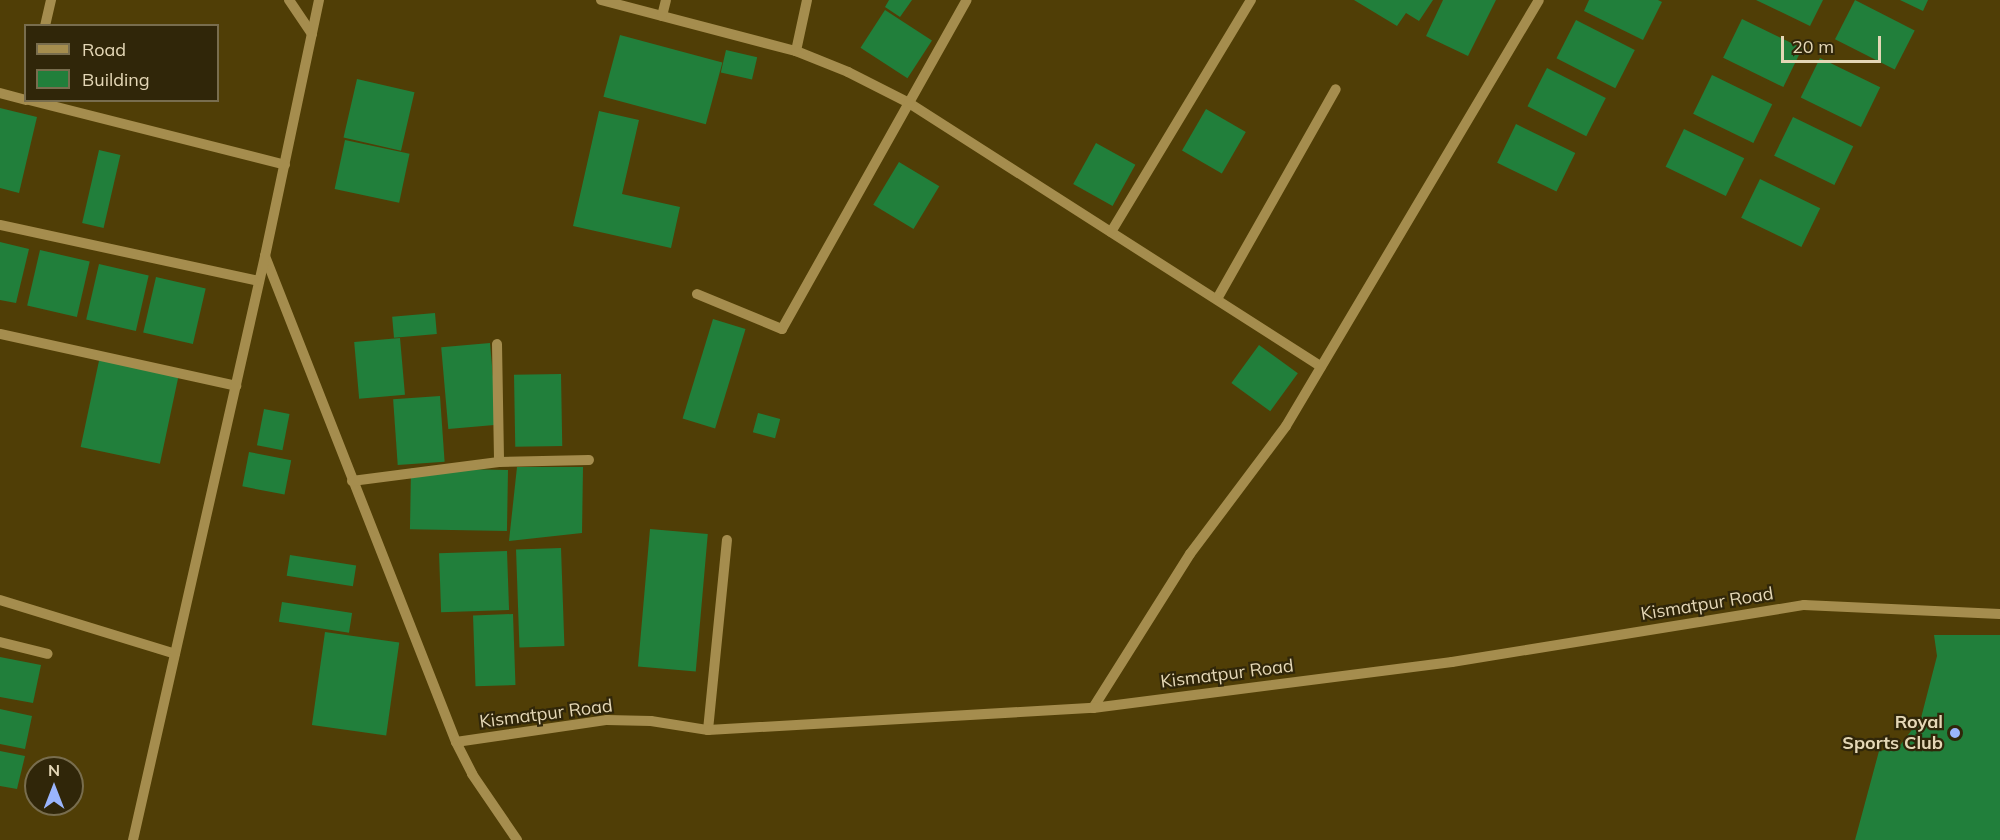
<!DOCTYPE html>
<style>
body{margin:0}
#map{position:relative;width:2000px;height:840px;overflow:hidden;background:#503e06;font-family:Mulish,sans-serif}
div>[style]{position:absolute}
.building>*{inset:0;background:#217f3b;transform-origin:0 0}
.minor>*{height:10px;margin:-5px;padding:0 5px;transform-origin:5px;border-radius:5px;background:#a58d4e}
.dots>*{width:16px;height:16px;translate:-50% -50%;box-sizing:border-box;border:3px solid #302609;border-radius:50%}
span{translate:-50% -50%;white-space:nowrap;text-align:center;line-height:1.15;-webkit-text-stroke:4.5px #302609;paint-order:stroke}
.street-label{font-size:18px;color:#e4d7b6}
.poi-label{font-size:18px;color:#e4d7b6;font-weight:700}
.right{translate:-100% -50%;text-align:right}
.legend{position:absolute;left:24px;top:24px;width:195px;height:78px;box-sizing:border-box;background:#302609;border:2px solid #786d4e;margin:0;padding:8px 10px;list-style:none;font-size:18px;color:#e4d7b6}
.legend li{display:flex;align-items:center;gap:12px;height:30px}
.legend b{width:30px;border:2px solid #786d4e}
.north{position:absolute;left:24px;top:756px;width:60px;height:60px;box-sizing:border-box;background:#302609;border:2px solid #786d4e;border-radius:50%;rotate:0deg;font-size:16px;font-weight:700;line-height:24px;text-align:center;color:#e4d7b6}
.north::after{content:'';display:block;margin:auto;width:21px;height:27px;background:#9ab5fd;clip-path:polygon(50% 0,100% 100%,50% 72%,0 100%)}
.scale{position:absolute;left:1781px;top:36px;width:100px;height:27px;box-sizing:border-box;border:3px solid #e4d7b6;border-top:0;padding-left:8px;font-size:18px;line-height:21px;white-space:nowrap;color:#e4d7b6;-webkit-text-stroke:4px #302609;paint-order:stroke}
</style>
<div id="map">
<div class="building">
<div style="clip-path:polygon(889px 0,912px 0,900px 17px,885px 7px)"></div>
<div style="clip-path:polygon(1354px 0,1433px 0,1419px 21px,1406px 13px,1397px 26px)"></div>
<div style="clip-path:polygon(1443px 0,1496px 0,1468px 56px,1426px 36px)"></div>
<div style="clip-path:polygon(1589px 0,1658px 0,1662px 2px,1643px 40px,1584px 11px)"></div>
<div style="clip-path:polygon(1756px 0,1823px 0,1810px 26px)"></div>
<div style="left:1855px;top:0;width:67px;height:44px;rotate:27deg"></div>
<div style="clip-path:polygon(1900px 0,1928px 0,1923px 11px)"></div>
<div style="left:885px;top:10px;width:56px;height:45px;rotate:33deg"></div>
<div style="left:1742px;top:19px;width:67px;height:43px;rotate:26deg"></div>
<div style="left:1576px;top:20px;width:66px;height:43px;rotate:27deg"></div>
<div style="left:620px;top:35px;width:106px;height:64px;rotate:15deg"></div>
<div style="left:726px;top:50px;width:32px;height:23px;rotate:13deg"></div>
<div style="left:1820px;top:58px;width:67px;height:44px;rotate:26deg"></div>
<div style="left:1547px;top:68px;width:66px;height:43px;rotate:27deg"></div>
<div style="left:1712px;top:75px;width:67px;height:43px;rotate:26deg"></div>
<div style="left:357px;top:79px;width:59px;height:60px;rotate:13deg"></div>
<div style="clip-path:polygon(0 108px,37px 117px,19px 193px,0 188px)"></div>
<div style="left:1206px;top:109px;width:46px;height:48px;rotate:30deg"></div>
<div style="clip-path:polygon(599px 111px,639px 120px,622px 194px,680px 207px,671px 248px,573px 226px)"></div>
<div style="left:1793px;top:117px;width:67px;height:43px;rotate:26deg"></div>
<div style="left:1516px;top:124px;width:66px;height:43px;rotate:26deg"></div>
<div style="left:1684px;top:129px;width:67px;height:42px;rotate:26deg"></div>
<div style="left:345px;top:140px;width:66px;height:50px;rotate:12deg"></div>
<div style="left:1096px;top:143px;width:45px;height:47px;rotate:29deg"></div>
<div style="left:99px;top:150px;width:22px;height:75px;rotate:13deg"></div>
<div style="left:899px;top:162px;width:47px;height:50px;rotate:31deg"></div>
<div style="left:1760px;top:179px;width:67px;height:43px;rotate:26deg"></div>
<div style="clip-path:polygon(0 242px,29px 249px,16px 303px,0 300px)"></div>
<div style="left:40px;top:250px;width:51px;height:57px;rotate:13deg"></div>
<div style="left:99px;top:264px;width:51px;height:57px;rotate:13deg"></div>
<div style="left:156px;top:277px;width:51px;height:57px;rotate:13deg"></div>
<div style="left:435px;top:313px;width:21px;height:43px;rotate:85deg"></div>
<div style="left:713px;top:319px;width:34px;height:104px;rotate:17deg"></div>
<div style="left:400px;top:338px;width:57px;height:46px;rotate:85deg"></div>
<div style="left:490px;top:343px;width:82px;height:49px;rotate:85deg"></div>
<div style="left:1259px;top:345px;width:48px;height:47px;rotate:36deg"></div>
<div style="left:100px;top:356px;width:81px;height:93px;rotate:12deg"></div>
<div style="left:561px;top:374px;width:72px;height:47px;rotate:89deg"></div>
<div style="left:440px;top:396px;width:66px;height:47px;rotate:86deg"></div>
<div style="left:264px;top:409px;width:26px;height:37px;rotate:11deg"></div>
<div style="left:758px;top:413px;width:23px;height:20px;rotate:15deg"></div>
<div style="left:249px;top:452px;width:43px;height:35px;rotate:11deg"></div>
<div style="clip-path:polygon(517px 467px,583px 467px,582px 533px,509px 541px)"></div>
<div style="left:508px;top:470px;width:61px;height:97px;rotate:91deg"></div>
<div style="left:650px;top:529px;width:58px;height:138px;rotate:5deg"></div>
<div style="left:561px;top:548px;width:98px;height:45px;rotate:88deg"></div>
<div style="left:507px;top:551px;width:59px;height:68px;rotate:88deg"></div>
<div style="left:290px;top:555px;width:67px;height:21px;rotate:9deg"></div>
<div style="left:282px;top:602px;width:71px;height:20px;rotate:9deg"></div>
<div style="left:513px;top:614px;width:71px;height:40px;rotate:88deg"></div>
<div style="left:325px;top:632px;width:75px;height:94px;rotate:8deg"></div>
<div style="clip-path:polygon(1934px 635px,2000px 635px,2000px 840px,1855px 840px,1879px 751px,1898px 748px,1921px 718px,1937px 656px)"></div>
<div style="clip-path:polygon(0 657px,41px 665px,33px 703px,0 697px)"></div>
<div style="clip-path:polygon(0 709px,32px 716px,25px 749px,0 744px)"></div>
<div style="clip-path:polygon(0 751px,25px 756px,17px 789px,0 786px)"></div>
</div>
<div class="minor">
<div style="left:289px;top:0;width:41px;rotate:55.9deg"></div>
<div style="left:319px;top:0;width:262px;rotate:101.9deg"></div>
<div style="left:265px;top:256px;width:522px;rotate:68.54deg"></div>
<div style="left:456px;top:742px;width:36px;rotate:63deg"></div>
<div style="left:472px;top:774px;width:80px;rotate:55.7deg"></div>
<div style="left:601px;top:0;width:202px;rotate:14.7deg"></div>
<div style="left:796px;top:51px;width:56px;rotate:22deg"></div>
<div style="left:848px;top:72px;width:68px;rotate:26.9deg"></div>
<div style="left:909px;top:103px;width:489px;rotate:32.6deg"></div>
<div style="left:662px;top:16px;width:16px;rotate:-76deg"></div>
<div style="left:45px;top:26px;width:27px;rotate:-77deg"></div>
<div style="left:796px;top:51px;width:52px;rotate:-77.8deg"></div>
<div style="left:0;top:93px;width:27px;rotate:15deg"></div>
<div style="left:29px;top:100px;width:264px;rotate:14.2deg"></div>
<div style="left:0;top:225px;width:265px;rotate:12.2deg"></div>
<div style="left:1111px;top:232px;width:271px;rotate:-58.9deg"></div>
<div style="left:697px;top:294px;width:92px;rotate:22.4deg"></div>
<div style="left:782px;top:329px;width:377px;rotate:-60.7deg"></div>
<div style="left:1217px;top:299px;width:241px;rotate:-60.5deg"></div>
<div style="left:0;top:334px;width:242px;rotate:12.4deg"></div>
<div style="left:497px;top:344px;width:118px;rotate:89deg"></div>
<div style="left:352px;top:481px;width:148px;rotate:-7.4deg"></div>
<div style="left:499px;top:462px;width:90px;rotate:-1.3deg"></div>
<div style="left:0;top:600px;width:183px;rotate:17.1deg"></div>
<div style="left:0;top:642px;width:49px;rotate:14deg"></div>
<div style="left:1093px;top:708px;width:182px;rotate:-57.8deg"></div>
<div style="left:1190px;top:554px;width:160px;rotate:-53.1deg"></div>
<div style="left:1286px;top:426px;width:495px;rotate:-59.3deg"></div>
<div style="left:708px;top:730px;width:191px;rotate:-84.3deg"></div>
<div style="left:456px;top:742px;width:153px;rotate:-8.3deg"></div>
<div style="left:607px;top:720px;width:44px;rotate:1.3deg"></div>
<div style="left:651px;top:721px;width:58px;rotate:9deg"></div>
<div style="left:708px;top:730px;width:386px;rotate:-3.3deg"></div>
<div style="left:1093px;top:708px;width:362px;rotate:-7.3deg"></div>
<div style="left:1452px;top:662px;width:357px;rotate:-9.2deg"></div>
<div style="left:1804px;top:605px;width:196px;rotate:2.6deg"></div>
<div style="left:133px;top:840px;width:599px;rotate:-77.26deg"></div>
</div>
<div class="dots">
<div style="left:1955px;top:733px;background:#9ab5fd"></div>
</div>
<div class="street-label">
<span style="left:1707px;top:604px;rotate:-9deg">Kismatpur Road</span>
<span style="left:1227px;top:674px;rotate:-7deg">Kismatpur Road</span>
<span style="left:546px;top:714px;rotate:-7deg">Kismatpur Road</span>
</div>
<div class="poi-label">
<span class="right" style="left:1943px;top:733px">Royal<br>Sports Club</span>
</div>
<ul class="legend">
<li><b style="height:8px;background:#a58d4e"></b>Road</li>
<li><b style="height:16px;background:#217f3b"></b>Building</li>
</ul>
<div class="north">N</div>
<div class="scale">20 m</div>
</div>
